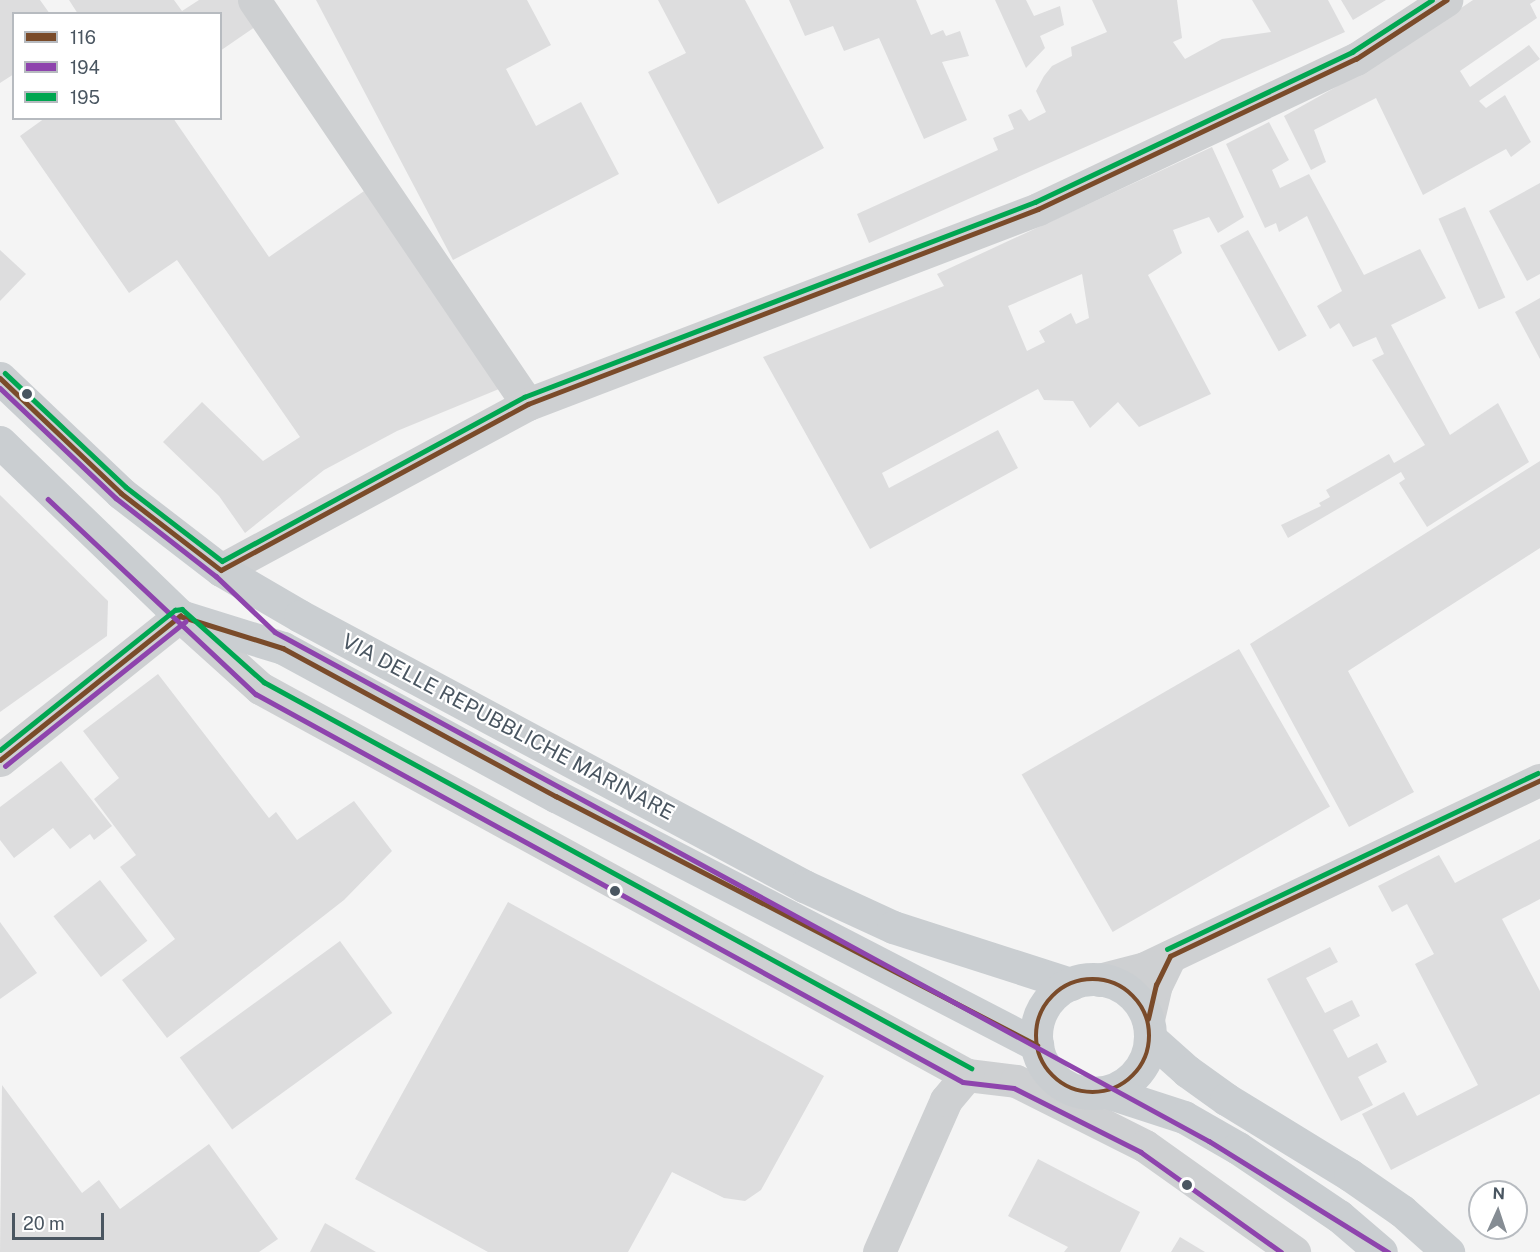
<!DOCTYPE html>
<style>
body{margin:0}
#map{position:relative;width:1540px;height:1252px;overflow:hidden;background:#f4f4f4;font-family:"Public Sans",sans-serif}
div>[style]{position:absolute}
.building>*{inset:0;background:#ddddde;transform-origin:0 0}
.minor>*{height:33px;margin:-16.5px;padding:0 16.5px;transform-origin:16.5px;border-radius:16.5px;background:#ced0d2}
.major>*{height:33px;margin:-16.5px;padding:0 16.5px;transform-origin:16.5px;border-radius:16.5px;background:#caced1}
.major>.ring{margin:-16.5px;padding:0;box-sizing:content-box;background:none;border:33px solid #caced1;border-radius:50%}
.bus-1>*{height:4.5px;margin:-2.25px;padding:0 2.25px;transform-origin:2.25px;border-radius:2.25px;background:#7a4b2a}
.bus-1>.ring{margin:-2.25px;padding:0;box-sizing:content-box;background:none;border:4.5px solid #7a4b2a;border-radius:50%}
.bus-2>*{height:4.5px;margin:-2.25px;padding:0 2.25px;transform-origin:2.25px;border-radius:2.25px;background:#8e44ad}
.bus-3>*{height:4.5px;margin:-2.25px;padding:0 2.25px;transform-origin:2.25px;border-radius:2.25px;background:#00a651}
.dots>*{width:16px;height:16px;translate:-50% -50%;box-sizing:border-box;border:3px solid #fff;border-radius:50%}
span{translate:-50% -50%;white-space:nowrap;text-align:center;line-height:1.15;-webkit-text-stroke:4.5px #fff;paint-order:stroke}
.street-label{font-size:21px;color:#4a5661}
.legend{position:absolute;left:12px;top:12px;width:210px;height:108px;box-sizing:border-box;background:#fff;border:2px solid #b7bbc0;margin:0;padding:8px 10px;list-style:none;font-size:18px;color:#4a5661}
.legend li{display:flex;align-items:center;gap:12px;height:30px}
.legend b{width:30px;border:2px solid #b7bbc0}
.north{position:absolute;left:1468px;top:1180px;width:60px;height:60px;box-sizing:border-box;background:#fff;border:2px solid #b7bbc0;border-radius:50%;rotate:3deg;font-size:16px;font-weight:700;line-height:24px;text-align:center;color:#4a5661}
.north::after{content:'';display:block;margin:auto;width:21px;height:27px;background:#868d94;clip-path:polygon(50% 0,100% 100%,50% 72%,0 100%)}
.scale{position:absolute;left:12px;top:1213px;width:92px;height:27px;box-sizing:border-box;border:3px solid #4a5661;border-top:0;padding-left:8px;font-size:18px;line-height:21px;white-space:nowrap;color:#4a5661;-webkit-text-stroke:4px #fff;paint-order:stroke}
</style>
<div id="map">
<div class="building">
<div style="clip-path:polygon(0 0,40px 0,50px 14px,14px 14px,14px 74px,0 83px)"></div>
<div style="clip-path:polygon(69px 0,174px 0,182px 11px,199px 0,241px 0,258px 25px,220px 51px,220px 14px,78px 14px)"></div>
<div style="clip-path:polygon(316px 0,527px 0,551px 45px,506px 69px,536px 126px,581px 102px,619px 174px,453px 260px)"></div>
<div style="clip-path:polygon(658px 0,745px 0,824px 148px,718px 204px,648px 72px,686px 53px)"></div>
<div style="clip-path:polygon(789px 0,916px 0,931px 35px,943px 30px,946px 36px,960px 31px,969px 56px,942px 62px,967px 120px,924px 139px,879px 38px,844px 51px,833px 26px,805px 36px)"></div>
<div style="clip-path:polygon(995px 0,1026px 0,1034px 16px,1060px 6px,1064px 25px,1040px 36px,1045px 48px,1026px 68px)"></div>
<div style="clip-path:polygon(1092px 0,1177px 0,1182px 38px,1173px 42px,1185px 59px,1222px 39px,1271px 32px,1252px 0,1328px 0,1345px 32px,869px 243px,857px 214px,998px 150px,993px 138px,1014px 129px,1008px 115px,1021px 109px,1029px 121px,1046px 112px,1036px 91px,1044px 76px,1052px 66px,1072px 56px,1071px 47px,1107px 32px)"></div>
<div style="clip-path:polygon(1341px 0,1386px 0,1353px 20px)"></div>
<div style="clip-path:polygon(1473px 0,1536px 0,1530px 4px,1537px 18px,1460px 71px,1470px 87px,1529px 45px,1540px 59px,1479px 101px,1486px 108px,1505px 95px,1531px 142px,1511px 157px,1506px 149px,1423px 195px,1376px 98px,1314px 130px,1326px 162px,1311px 170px,1284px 116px,1379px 63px)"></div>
<div style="clip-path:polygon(45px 118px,173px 118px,269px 257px,367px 189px,499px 389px,397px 431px,324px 470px,245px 533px,219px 496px,163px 442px,202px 402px,263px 461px,300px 437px,177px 260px,129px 293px,20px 136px)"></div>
<div style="clip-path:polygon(1269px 122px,1289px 160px,1272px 170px,1280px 188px,1309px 174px,1364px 275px,1420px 249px,1446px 298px,1391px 325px,1450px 435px,1498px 403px,1529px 462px,1427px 527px,1399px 483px,1405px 479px,1401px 472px,1288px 538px,1281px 525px,1321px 506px,1319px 503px,1330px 497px,1326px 490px,1389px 454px,1394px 463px,1425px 445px,1372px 360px,1384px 354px,1376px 337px,1353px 347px,1339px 323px,1330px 329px,1317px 306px,1342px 291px,1307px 216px,1279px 232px,1276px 223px,1265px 228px,1226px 144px)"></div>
<div style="clip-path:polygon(evenodd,1212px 147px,1244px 217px,1218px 233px,1209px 217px,1173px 230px,1182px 253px,1148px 275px,1211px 394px,1139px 427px,1118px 402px,1090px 428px,1073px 401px,1044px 400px,1038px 389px,882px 473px,889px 488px,998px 430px,1018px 468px,870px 549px,763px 357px,944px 286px,937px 274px,1212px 147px,1082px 274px,1089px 318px,1076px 324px,1071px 313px,1039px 331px,1045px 342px,1027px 351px,1008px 306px,1082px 274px)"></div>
<div style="clip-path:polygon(1540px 183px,1540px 274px,1527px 281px,1489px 211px)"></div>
<div style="left:1465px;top:207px;width:99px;height:29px;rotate:66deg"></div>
<div style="left:1248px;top:230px;width:121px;height:32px;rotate:61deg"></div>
<div style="clip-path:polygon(0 250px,26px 274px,0 301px)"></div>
<div style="clip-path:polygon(1540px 298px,1540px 359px,1515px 312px)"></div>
<div style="clip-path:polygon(1540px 461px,1540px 548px,1348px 671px,1414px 792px,1349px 827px,1250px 644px)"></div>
<div style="clip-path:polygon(0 495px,108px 601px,107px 636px,0 712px)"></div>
<div style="left:1239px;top:649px;width:182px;height:251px;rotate:60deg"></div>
<div style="clip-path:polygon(158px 674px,269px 818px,276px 812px,297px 840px,354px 801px,392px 851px,344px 900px,167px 1038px,122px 980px,175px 939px,120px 867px,136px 855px,94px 799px,119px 778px,83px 731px)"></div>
<div style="clip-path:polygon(61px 761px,112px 826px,94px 840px,90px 834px,70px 849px,53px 828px,14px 858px,0 840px,0 807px)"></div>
<div style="clip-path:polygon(1540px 839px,1540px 899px,1502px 919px,1540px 991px,1540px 1094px,1391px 1170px,1362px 1114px,1404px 1092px,1417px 1116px,1478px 1085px,1415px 964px,1434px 954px,1407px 904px,1392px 912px,1378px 886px,1439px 855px,1455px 883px)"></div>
<div style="left:100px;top:880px;width:77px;height:59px;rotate:52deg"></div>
<div style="clip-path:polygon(508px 902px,824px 1076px,761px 1190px,745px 1201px,724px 1198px,672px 1172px,628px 1252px,488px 1252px,355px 1179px)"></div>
<div style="clip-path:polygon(0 922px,37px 973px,0 999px)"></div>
<div style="left:340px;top:941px;width:89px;height:198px;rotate:54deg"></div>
<div style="clip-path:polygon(1330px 947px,1338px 962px,1306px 978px,1325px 1013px,1352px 1000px,1360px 1016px,1333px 1030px,1348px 1058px,1377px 1043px,1387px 1062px,1358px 1077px,1373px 1105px,1341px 1121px,1267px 979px)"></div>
<div style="clip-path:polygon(2px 1085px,82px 1193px,99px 1180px,120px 1209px,209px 1144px,278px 1239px,259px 1252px,0 1252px)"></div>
<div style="clip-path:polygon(1038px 1159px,1140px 1212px,1120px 1252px,1064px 1252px,1068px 1247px,1008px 1216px)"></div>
<div style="clip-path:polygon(325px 1223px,376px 1252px,310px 1252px)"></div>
<div style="clip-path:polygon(1180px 1237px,1205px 1252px,1171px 1252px)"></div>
</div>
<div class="minor">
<div style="left:254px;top:0;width:488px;rotate:55.9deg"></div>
<div style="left:221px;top:570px;width:349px;rotate:-28.4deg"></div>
<div style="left:528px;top:404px;width:546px;rotate:-20.92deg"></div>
<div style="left:1038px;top:209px;width:352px;rotate:-25.3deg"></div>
<div style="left:1356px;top:59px;width:108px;rotate:-33.2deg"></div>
<div style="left:0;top:760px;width:231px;rotate:-38.7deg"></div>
<div style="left:180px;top:616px;width:108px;rotate:42deg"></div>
<div style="left:260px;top:688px;width:806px;rotate:28.7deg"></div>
<div style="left:967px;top:1075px;width:49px;rotate:7deg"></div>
<div style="left:1016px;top:1081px;width:144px;rotate:26.7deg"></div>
<div style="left:1145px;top:1146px;width:183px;rotate:35.4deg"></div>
<div style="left:1099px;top:980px;width:48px;rotate:-14.6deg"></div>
<div style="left:1145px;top:968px;width:437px;rotate:-25.5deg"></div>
<div style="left:1148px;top:1019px;width:35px;rotate:-77deg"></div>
<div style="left:1156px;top:985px;width:32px;rotate:-64deg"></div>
<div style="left:879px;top:1252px;width:166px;rotate:-66.2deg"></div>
<div style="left:946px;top:1100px;width:33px;rotate:-50deg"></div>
</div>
<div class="major">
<div style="left:0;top:378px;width:167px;rotate:43.5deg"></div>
<div style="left:121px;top:493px;width:126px;rotate:37.6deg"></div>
<div style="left:221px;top:570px;width:91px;rotate:30.2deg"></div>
<div style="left:300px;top:616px;width:572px;rotate:28.18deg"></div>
<div style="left:804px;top:886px;width:98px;rotate:24.7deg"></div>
<div style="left:893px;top:927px;width:187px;rotate:17.8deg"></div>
<div style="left:0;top:442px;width:250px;rotate:44deg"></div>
<div style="left:180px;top:616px;width:108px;rotate:17.3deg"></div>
<div style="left:283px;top:648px;width:311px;rotate:28.5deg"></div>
<div style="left:556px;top:796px;width:542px;rotate:27.37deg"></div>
<div class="ring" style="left:1036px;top:979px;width:81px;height:81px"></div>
<div style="left:1150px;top:1038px;width:50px;rotate:41.7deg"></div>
<div style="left:1187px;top:1071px;width:48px;rotate:35.7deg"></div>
<div style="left:1226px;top:1099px;width:145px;rotate:31.5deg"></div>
<div style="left:1350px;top:1175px;width:63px;rotate:34.7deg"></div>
<div style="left:1402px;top:1211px;width:62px;rotate:41.7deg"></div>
<div style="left:1107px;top:1092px;width:81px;rotate:18deg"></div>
<div style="left:1184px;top:1117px;width:62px;rotate:29.9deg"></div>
<div style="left:1238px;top:1148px;width:122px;rotate:34deg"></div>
<div style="left:1339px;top:1216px;width:55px;rotate:40.6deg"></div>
</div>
<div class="bus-1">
<div style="left:0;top:378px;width:167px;rotate:43.5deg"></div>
<div style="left:121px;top:493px;width:126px;rotate:37.6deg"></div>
<div style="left:221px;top:570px;width:349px;rotate:-28.4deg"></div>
<div style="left:528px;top:404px;width:546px;rotate:-20.92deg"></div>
<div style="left:1038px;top:209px;width:352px;rotate:-25.3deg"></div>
<div style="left:1356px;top:59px;width:108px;rotate:-33.2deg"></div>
<div style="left:0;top:760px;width:231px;rotate:-38.7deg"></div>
<div style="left:180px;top:616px;width:108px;rotate:17.3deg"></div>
<div style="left:283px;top:648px;width:311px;rotate:28.5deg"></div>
<div style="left:556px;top:796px;width:542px;rotate:27.37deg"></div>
<div class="ring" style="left:1036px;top:979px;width:109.5px;height:109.5px"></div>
<div style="left:1148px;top:1019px;width:35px;rotate:-77deg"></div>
<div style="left:1156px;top:985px;width:32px;rotate:-64deg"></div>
<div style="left:1170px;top:956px;width:410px;rotate:-25.4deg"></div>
</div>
<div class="bus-2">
<div style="left:0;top:388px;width:160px;rotate:43.5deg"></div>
<div style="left:116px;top:498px;width:127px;rotate:38deg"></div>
<div style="left:216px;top:576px;width:81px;rotate:43.5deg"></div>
<div style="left:275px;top:632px;width:1064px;rotate:28.59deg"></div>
<div style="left:1209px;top:1141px;width:211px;rotate:31.8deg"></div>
<div style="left:48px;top:499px;width:285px;rotate:43.2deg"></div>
<div style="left:256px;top:694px;width:806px;rotate:28.76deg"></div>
<div style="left:963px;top:1082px;width:51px;rotate:6.7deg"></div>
<div style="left:1014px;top:1088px;width:142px;rotate:26.7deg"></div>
<div style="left:1141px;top:1152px;width:172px;rotate:35.5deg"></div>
<div style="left:5px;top:766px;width:231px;rotate:-38.7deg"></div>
</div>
<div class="bus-3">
<div style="left:5px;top:373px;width:166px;rotate:43.3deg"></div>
<div style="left:126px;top:487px;width:121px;rotate:37.6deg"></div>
<div style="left:222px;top:561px;width:344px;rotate:-28.5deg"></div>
<div style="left:524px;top:397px;width:547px;rotate:-20.89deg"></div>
<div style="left:1035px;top:202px;width:351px;rotate:-25.3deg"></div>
<div style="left:1352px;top:52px;width:95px;rotate:-33deg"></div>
<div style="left:0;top:750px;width:224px;rotate:-38.7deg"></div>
<div style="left:175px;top:610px;width:7px;rotate:-8deg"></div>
<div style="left:182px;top:609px;width:110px;rotate:41.7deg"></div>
<div style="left:264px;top:682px;width:806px;rotate:28.63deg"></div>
<div style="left:1167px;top:949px;width:410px;rotate:-25.4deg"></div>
</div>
<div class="dots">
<div style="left:27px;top:394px;background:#4a5661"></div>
<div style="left:615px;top:891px;background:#4a5661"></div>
<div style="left:1187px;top:1185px;background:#4a5661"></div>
</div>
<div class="street-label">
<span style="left:508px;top:727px;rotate:28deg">VIA DELLE REPUBBLICHE MARINARE</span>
</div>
<ul class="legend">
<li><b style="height:8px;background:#7a4b2a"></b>116</li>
<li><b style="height:8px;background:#8e44ad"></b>194</li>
<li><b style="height:8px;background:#00a651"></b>195</li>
</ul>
<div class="north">N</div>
<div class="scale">20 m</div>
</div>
